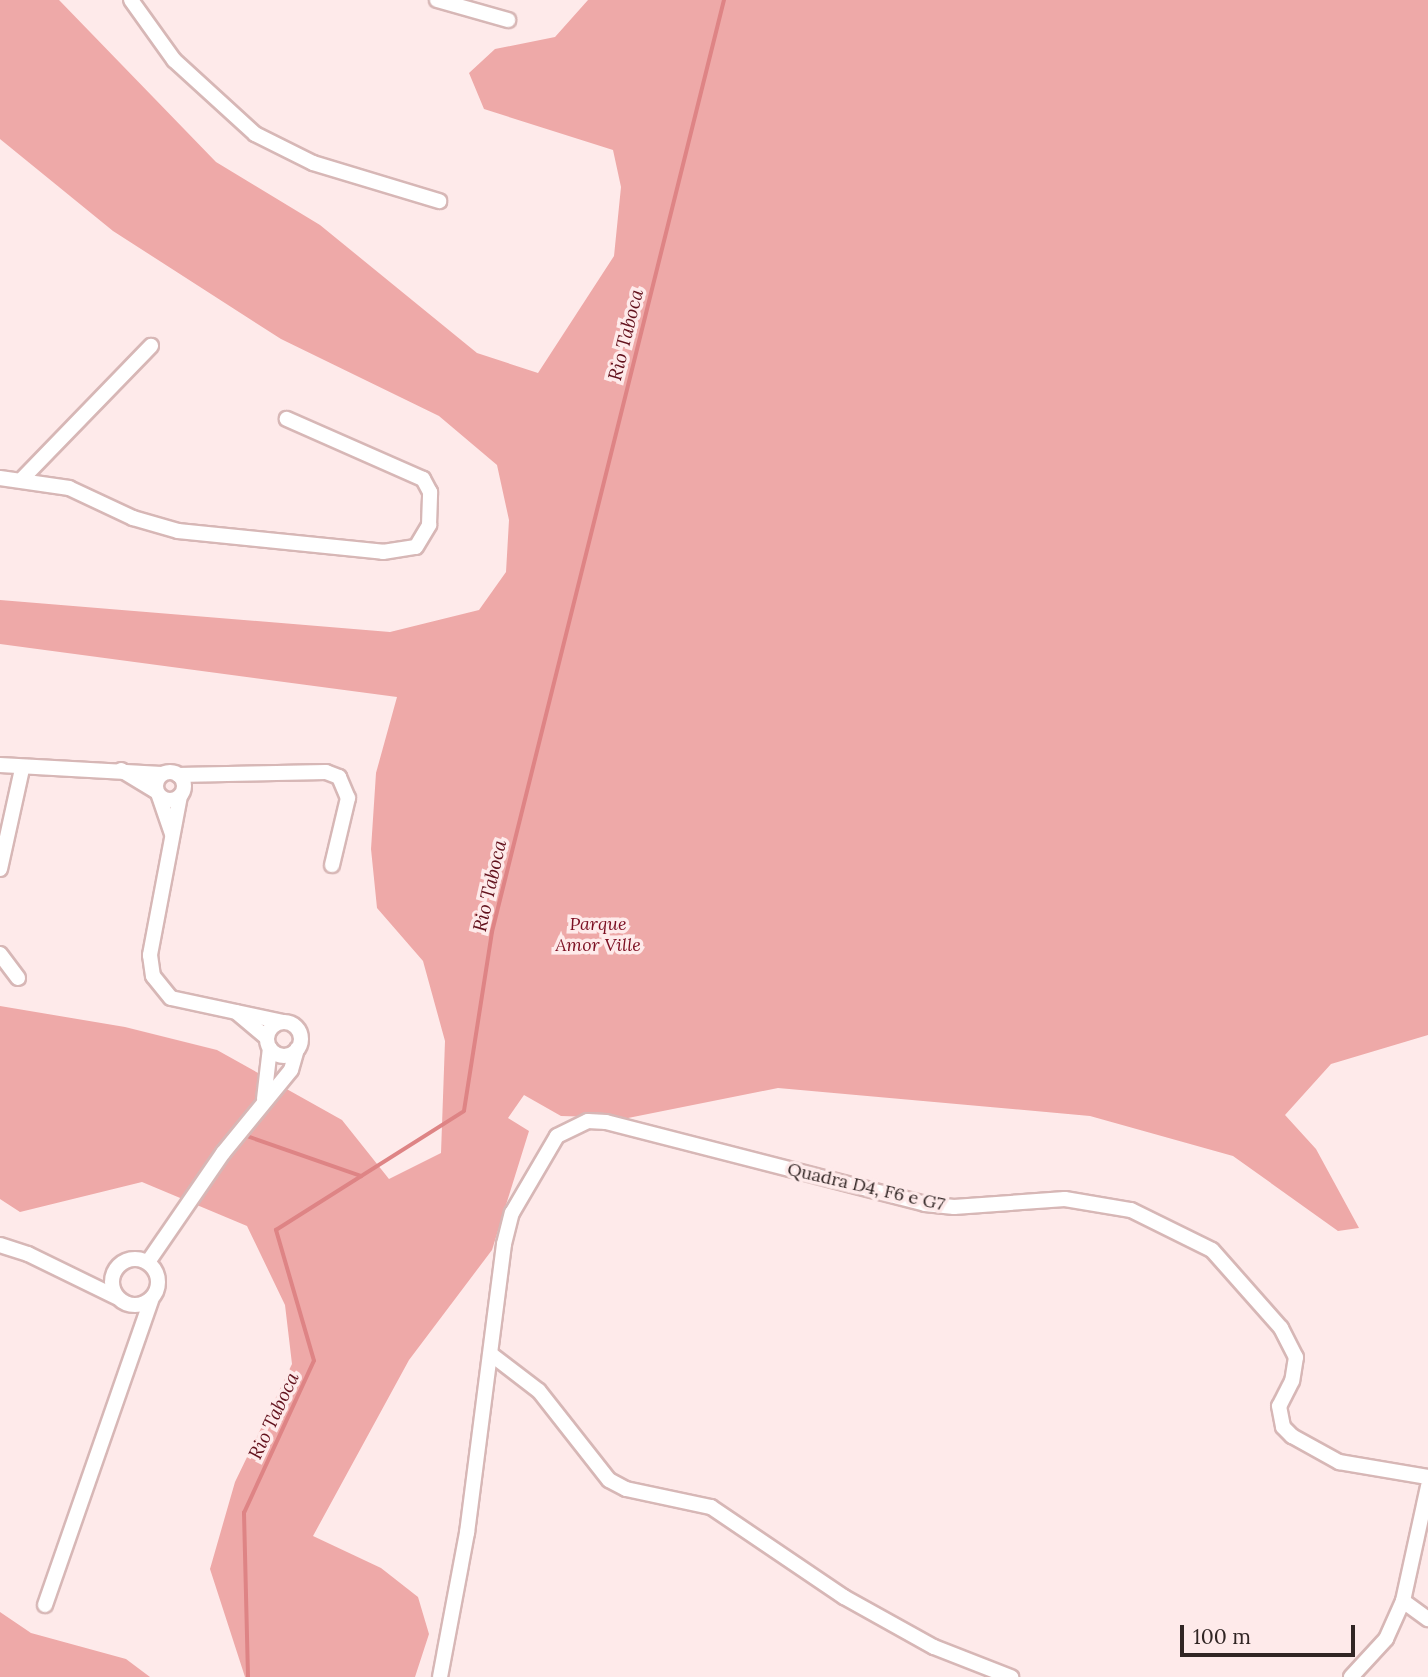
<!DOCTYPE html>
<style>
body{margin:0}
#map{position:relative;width:1428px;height:1677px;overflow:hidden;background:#feeaea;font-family:Lora,serif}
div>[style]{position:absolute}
.green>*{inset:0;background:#eea9a8}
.stream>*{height:3.5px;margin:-1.75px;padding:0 1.75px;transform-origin:1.75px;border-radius:1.75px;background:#de8485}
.roads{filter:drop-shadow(2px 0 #d7b7b6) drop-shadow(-2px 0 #d7b7b6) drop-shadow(0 2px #d7b7b6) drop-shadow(0 -2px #d7b7b6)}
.minor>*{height:14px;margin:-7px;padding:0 7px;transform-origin:7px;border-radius:7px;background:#fff}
.minor>.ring{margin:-7px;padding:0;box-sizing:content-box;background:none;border:14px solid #fff;border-radius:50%}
span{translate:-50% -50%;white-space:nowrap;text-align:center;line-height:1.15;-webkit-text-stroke:7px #feeaea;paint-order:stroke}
.park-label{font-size:18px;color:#7c0f22;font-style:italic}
.street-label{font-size:18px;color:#312524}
.water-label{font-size:19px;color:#62111c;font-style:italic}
.scale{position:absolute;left:1180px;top:1625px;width:175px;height:32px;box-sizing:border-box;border:4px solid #312524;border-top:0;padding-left:9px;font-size:21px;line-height:24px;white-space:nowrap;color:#312524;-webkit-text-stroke:5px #feeaea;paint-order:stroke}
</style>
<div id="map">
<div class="green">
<div style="clip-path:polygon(0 0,59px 0,216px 162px,320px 225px,477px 353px,538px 373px,614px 256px,621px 187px,613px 150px,484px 109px,469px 73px,495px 49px,555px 37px,588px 0,1428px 0,1428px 1035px,1331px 1064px,1285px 1115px,1316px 1149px,1359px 1228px,1338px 1231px,1233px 1156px,1090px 1116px,778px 1088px,628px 1118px,561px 1116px,524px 1095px,508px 1118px,529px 1131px,492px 1250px,409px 1360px,313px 1536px,381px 1568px,418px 1597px,429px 1634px,415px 1677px,245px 1677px,210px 1569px,235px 1482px,292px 1364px,285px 1305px,247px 1226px,142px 1182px,20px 1212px,0 1199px,0 1006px,125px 1027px,217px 1050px,342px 1120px,389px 1179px,441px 1153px,445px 1041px,423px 961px,377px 908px,371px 849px,376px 773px,397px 697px,0 644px,0 600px,390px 632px,479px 610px,506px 572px,509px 520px,497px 465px,439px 416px,281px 339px,113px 231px,0 139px)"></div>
<div style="clip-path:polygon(0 1612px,31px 1633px,126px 1659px,150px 1677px,0 1677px)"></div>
</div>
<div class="stream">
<div style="left:247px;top:1136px;width:121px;rotate:19.3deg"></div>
<div style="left:248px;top:1677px;width:164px;rotate:-91.4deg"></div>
<div style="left:244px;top:1513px;width:167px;rotate:-65.3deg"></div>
<div style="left:314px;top:1361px;width:136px;rotate:-106.2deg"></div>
<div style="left:276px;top:1230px;width:222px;rotate:-32.3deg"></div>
<div style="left:464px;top:1111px;width:181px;rotate:-81.1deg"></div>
<div style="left:492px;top:932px;width:960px;rotate:-76.02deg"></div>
</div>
<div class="roads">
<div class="minor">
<div style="left:131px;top:0;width:74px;rotate:54.4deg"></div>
<div style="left:174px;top:60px;width:110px;rotate:42.4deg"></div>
<div style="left:255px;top:134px;width:65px;rotate:26.6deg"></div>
<div style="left:313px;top:163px;width:132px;rotate:16.8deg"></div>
<div style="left:437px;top:0;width:74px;rotate:15.7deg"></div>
<div style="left:0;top:478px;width:70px;rotate:8.2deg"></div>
<div style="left:69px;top:488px;width:71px;rotate:25.1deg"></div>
<div style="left:133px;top:518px;width:47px;rotate:16.1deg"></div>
<div style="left:178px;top:531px;width:206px;rotate:5.8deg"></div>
<div style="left:383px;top:552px;width:33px;rotate:-9deg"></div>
<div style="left:416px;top:547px;width:26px;rotate:-59deg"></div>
<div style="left:429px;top:525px;width:33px;rotate:-88deg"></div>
<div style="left:430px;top:492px;width:15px;rotate:-118deg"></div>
<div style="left:423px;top:479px;width:149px;rotate:-156.2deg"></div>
<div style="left:23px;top:478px;width:184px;rotate:-45.9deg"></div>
<div style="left:0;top:765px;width:162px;rotate:3.2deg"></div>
<div style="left:121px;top:770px;width:42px;rotate:31.4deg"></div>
<div class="ring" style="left:156px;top:772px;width:14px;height:14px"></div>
<div style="left:178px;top:775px;width:148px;rotate:-1.2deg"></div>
<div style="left:326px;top:772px;width:14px;rotate:21deg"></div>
<div style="left:339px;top:777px;width:23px;rotate:67deg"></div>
<div style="left:348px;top:798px;width:69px;rotate:103.4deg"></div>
<div style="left:159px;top:796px;width:40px;rotate:71.1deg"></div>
<div style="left:180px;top:796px;width:162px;rotate:100.7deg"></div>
<div style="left:150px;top:955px;width:21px;rotate:82deg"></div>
<div style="left:153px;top:976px;width:28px;rotate:51deg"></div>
<div style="left:171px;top:998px;width:115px;rotate:12.1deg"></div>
<div style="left:0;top:869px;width:102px;rotate:-77.6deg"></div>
<div style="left:0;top:954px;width:30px;rotate:53deg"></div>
<div style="left:236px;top:1012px;width:40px;rotate:40deg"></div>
<div class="ring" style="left:267px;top:1022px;width:20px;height:20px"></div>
<div style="left:264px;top:1099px;width:51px;rotate:-83.3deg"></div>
<div style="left:0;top:1245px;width:29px;rotate:18deg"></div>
<div style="left:28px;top:1254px;width:98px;rotate:26deg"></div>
<div class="ring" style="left:112px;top:1259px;width:32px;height:32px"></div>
<div style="left:148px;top:1262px;width:132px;rotate:-55.5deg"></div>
<div style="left:223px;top:1153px;width:107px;rotate:-50.7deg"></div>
<div style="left:291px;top:1070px;width:22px;rotate:-74deg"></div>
<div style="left:492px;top:1355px;width:59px;rotate:37.5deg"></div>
<div style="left:539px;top:1391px;width:113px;rotate:51.8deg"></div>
<div style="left:609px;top:1480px;width:19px;rotate:28deg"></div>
<div style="left:626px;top:1489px;width:87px;rotate:12deg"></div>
<div style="left:711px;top:1507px;width:161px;rotate:34.1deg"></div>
<div style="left:844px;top:1597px;width:103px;rotate:29.1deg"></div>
<div style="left:934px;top:1647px;width:83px;rotate:21.3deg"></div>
<div style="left:1403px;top:1601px;width:31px;rotate:36deg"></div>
<div style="left:45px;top:1605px;width:323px;rotate:-70.8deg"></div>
<div style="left:440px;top:1677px;width:147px;rotate:-79.4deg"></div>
<div style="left:467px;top:1533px;width:291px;rotate:-82.7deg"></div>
<div style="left:504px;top:1244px;width:32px;rotate:-76deg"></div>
<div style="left:512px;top:1213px;width:89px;rotate:-59.7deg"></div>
<div style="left:557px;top:1136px;width:34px;rotate:-26deg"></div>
<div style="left:588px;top:1121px;width:18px;rotate:3deg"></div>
<div style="left:606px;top:1122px;width:329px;rotate:14.4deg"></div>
<div style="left:925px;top:1204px;width:29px;rotate:6deg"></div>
<div style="left:954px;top:1207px;width:111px;rotate:-4.1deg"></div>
<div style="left:1065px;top:1199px;width:67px;rotate:9.5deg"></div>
<div style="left:1131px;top:1210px;width:90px;rotate:26.3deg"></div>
<div style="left:1212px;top:1250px;width:104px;rotate:48.5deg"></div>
<div style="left:1281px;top:1328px;width:33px;rotate:63deg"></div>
<div style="left:1296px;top:1357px;width:24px;rotate:99deg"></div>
<div style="left:1292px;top:1381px;width:28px;rotate:117deg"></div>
<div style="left:1279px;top:1406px;width:21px;rotate:79deg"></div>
<div style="left:1283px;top:1427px;width:13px;rotate:45deg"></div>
<div style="left:1292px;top:1436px;width:54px;rotate:29deg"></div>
<div style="left:1339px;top:1462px;width:90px;rotate:9.6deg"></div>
<div style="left:1351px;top:1677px;width:52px;rotate:-47.4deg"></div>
<div style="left:1386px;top:1639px;width:42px;rotate:-65.9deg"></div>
<div style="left:1403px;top:1601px;width:118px;rotate:-77.7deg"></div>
</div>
</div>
<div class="park-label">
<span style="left:598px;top:935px">Parque<br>Amor Ville</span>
</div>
<div class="street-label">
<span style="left:866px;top:1187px;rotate:13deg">Quadra D4, F6 e G7</span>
</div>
<div class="water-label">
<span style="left:626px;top:335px;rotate:-76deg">Rio Taboca</span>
<span style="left:490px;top:886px;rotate:-77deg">Rio Taboca</span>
<span style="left:274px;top:1416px;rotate:-65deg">Rio Taboca</span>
</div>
<div class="scale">100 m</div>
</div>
